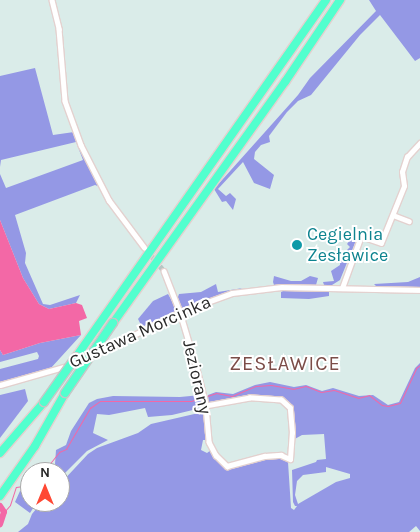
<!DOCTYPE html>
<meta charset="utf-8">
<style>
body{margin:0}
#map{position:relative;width:420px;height:532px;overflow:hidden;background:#daece9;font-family:Karla,sans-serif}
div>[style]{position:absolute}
.green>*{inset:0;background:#9498e5}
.water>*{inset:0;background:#f368a6}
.stream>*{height:1px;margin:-0.5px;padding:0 0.5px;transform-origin:0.5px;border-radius:0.5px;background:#f368a6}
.river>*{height:6px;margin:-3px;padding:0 3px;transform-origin:3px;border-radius:3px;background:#f368a6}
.minor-tunnel>*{height:4.5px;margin-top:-2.25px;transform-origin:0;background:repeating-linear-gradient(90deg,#b7c5c3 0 4.5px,transparent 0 6.5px)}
.roads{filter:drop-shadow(1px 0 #e3d1cf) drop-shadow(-1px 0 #e3d1cf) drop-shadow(0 1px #e3d1cf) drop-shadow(0 -1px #e3d1cf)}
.minor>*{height:4.5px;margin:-2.25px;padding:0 2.25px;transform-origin:2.25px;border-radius:2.25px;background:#fff}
.tertiary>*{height:5px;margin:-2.5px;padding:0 2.5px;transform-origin:2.5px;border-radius:2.5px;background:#fff}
.motorway>*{height:8px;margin:-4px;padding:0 4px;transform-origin:4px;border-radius:4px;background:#52ffce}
.bridges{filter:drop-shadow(1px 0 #c7c7c7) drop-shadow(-1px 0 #c7c7c7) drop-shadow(0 1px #c7c7c7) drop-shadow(0 -1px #c7c7c7)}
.motorway-bridge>*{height:8px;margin:-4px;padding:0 4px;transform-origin:4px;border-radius:4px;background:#52ffce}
.dots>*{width:14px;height:14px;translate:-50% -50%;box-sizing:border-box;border:2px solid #fff;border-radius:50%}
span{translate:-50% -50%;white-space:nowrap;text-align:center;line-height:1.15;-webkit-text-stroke:4px #fff;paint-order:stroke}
.culture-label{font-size:18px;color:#0d838f}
.left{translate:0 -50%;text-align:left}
.street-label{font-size:18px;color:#292929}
.quarter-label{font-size:20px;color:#7b4d48;letter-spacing:1px}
.north{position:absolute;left:20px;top:462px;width:50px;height:50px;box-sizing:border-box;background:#fff;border:1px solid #a9a9a9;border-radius:50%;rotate:0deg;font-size:14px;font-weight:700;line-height:20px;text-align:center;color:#292929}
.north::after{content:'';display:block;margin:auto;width:18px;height:22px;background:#ff4834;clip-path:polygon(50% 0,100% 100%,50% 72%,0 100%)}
</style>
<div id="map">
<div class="green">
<div style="clip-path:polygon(369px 0,420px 0,420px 58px,415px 61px,380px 15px,360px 35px,311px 95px,298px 101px,287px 112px,269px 136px,270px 142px,261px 145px,255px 152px,254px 159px,274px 175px,270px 189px,254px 183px,243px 162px,218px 189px,226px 196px,230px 193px,236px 199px,233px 210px,226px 201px,222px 202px,214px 189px,298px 95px,310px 78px,376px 11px)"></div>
<div style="clip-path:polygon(35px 68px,53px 135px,74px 132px,85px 159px,100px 187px,95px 185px,15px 215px,26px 253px,25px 263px,43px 304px,50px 305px,80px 295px,76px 303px,49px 309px,39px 304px,23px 278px,0 220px,0 174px,6px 188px,83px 160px,76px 142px,1px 160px,0 167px,0 76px)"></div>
<div style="clip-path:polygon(356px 232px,359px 233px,340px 280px,332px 285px,324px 285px,323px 282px,334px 281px,331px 271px,340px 265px,341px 251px,346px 251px,350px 247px,347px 244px)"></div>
<div style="clip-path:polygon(274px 276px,291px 281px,301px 281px,310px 276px,318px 278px,316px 285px,274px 285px,273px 282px)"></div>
<div style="clip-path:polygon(420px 277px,420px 287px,377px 287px,374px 284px,408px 282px)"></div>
<div style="clip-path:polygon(216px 284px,218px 292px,243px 288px,182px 308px,177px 300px,179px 294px,201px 292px)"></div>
<div style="clip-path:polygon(285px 290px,329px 291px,329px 296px,309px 299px,281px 298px,281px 292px)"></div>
<div style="clip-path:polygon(168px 294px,176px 308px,174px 312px,142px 327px,138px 319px,153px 301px)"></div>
<div style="clip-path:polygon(81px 335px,50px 369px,0 382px,0 369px,38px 359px,39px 356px,37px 352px,0 362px,0 350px,3px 355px,40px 343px)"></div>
<div style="clip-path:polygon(evenodd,420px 363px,420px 531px,416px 526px,409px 532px,18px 532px,28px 524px,32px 514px,42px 502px,60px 502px,60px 484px,88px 454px,97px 448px,138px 433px,151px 424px,203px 412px,207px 440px,203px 440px,201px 450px,207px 453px,211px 450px,223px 466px,227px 467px,265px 457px,285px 457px,288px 462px,291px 508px,294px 510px,297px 506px,295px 506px,293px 502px,292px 470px,316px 462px,317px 460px,326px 459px,324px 434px,302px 435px,293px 440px,291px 407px,288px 401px,281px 398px,250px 396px,212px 403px,209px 402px,208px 395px,216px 392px,233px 394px,255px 385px,270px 382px,294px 387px,306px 385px,322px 391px,333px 388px,359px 396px,373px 395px,388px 405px,399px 402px,415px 368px,420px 363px,326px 467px,350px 474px,350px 478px,336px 482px,298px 504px,295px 495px,297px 481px,303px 475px,326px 472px,326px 467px)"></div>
<div style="clip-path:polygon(25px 389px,28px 401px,0 438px,0 395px)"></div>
<div style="clip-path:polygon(201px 395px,203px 404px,197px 409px,172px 415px,148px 417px,145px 408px,109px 415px,97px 414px,93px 433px,108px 440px,87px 451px,60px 478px,60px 472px,48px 472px,55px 464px,56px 450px,66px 445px,71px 431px,89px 403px,97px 399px,113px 396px,180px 397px)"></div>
<div style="clip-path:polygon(30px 489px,30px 502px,37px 502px,30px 513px,15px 502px,20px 491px)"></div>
</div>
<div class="water">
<div style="clip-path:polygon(0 220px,23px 278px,39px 304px,49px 309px,76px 303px,82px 305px,87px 318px,79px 321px,81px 335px,40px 343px,3px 355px,0 350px)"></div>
</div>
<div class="stream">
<div style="left:207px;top:396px;width:9px;rotate:-18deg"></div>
<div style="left:216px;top:393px;width:16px;rotate:11deg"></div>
<div style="left:232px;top:396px;width:26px;rotate:-23deg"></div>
<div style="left:256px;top:386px;width:15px;rotate:-4deg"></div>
<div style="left:271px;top:385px;width:22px;rotate:10deg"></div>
<div style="left:293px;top:389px;width:13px;rotate:-13deg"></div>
<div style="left:306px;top:386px;width:16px;rotate:22deg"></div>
<div style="left:321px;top:392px;width:13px;rotate:-9deg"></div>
<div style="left:334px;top:390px;width:25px;rotate:18deg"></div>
<div style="left:358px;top:398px;width:11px;rotate:-15deg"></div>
<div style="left:369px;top:395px;width:16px;rotate:38deg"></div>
<div style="left:382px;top:405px;width:6px;rotate:9deg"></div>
<div style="left:388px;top:406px;width:12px;rotate:-14deg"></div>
<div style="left:400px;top:403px;width:38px;rotate:-65deg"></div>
<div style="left:416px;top:368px;width:5px;rotate:-37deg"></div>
<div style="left:43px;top:472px;width:26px;rotate:-51deg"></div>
<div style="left:59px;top:452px;width:8px;rotate:-23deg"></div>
<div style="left:66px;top:449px;width:48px;rotate:-59.7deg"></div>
<div style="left:90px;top:408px;width:12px;rotate:-35deg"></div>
<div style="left:100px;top:401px;width:91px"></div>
<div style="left:191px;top:401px;width:10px;rotate:-17deg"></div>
<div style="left:4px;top:512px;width:9px;rotate:-49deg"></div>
<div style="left:10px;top:505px;width:19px;rotate:-72deg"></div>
<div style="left:16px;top:487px;width:14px;rotate:-8deg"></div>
</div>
<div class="river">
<div style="left:0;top:506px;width:7px;rotate:56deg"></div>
<div style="left:4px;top:512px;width:13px;rotate:108deg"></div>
</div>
<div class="minor-tunnel">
<div style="left:148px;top:251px;width:26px;rotate:51deg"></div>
</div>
<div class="roads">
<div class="minor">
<div style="left:52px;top:0;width:30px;rotate:76deg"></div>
<div style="left:59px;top:29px;width:72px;rotate:85.2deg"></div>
<div style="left:65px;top:101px;width:47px;rotate:70deg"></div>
<div style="left:81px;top:145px;width:62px;rotate:63deg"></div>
<div style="left:109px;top:200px;width:59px;rotate:53.3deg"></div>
<div style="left:393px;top:215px;width:17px;rotate:21deg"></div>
<div style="left:164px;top:271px;width:44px;rotate:68.7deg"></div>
<div style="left:180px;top:312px;width:59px;rotate:73.4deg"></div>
<div style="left:197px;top:369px;width:38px;rotate:76deg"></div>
<div style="left:206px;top:406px;width:36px;rotate:85deg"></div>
<div style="left:209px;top:442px;width:15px;rotate:62deg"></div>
<div style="left:216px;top:455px;width:16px;rotate:45deg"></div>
<div style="left:227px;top:466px;width:39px;rotate:-15deg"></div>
<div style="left:265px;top:456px;width:16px;rotate:-4deg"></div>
<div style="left:281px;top:455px;width:10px;rotate:24deg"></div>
<div style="left:290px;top:459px;width:26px;rotate:-86deg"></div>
<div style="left:292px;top:433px;width:25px;rotate:-95deg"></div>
<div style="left:290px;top:408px;width:12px;rotate:-138deg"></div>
<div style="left:281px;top:400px;width:31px;rotate:-176deg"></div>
<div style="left:250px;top:398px;width:45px;rotate:169.7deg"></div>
<div style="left:342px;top:288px;width:55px;rotate:-69.9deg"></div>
<div style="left:361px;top:236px;width:21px;rotate:19deg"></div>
<div style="left:381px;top:243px;width:61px;rotate:-68deg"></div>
<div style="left:404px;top:186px;width:14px;rotate:-98deg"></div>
<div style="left:402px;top:172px;width:16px;rotate:-72deg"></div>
<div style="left:407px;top:157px;width:19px;rotate:-47deg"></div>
</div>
<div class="tertiary">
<div style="left:0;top:385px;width:80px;rotate:-15.9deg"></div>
<div style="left:77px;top:363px;width:115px;rotate:-26.3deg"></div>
<div style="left:180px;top:312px;width:55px;rotate:-20.1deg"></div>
<div style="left:232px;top:293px;width:50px;rotate:-6.8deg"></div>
<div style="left:282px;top:287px;width:138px;rotate:1.2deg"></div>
</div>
<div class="motorway">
<div style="left:113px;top:323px;width:296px;rotate:-54.5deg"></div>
<div style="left:285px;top:82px;width:99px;rotate:-56.1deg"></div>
<div style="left:76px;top:357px;width:436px;rotate:-55deg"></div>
<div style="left:0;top:453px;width:67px;rotate:-49.2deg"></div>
<div style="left:0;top:496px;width:61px;rotate:-55deg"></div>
<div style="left:35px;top:446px;width:61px;rotate:-60.5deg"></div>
</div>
</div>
<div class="bridges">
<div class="motorway-bridge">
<div style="left:65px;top:393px;width:85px;rotate:-55.6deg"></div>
<div style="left:44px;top:402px;width:55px;rotate:-54.6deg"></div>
</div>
</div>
<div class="dots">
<div style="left:297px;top:245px;background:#0f9aa8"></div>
</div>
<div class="culture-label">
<span class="left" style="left:307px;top:245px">Cegielnia<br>Zesławice</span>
</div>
<div class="street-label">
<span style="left:140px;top:332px;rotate:-24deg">Gustawa Morcinka</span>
<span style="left:197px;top:377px;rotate:77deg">Jeziorany</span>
</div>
<div class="quarter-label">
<span style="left:285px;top:363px">ZESŁAWICE</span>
</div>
<div class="north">N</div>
</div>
